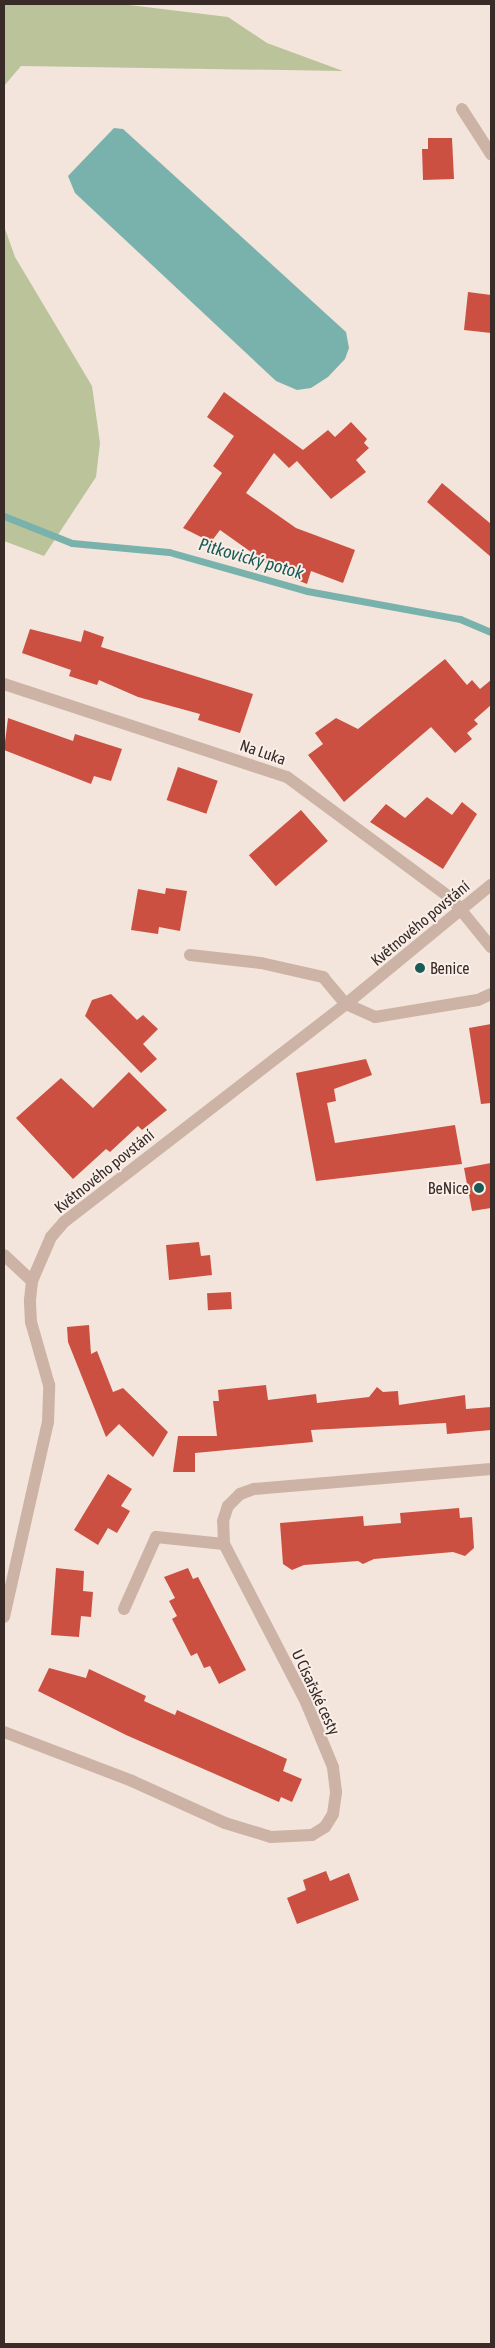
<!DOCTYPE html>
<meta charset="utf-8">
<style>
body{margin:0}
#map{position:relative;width:495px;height:2348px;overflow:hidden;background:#f3e5db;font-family:"Asap Condensed",sans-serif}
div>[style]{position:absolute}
.green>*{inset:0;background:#bbc39a}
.water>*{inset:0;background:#79b2ac}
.stream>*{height:7px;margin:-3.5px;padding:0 3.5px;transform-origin:3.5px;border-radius:3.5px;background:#79b2ac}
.building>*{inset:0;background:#cc5041;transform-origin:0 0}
.minor>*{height:12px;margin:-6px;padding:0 6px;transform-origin:6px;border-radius:6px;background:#ccb3a6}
.dots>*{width:14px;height:14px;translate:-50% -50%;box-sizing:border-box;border:2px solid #faefe8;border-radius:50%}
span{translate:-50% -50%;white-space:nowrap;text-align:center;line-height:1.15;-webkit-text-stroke:4px #faefe8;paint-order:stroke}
.street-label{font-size:16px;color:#382b28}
.poi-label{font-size:16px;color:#382b28}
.left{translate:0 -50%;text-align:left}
.right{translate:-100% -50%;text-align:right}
.water-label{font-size:18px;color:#1b5b57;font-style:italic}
.frame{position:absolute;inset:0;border:5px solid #382b28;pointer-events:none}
</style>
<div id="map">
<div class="green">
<div style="clip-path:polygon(4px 4px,121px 4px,228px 17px,267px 43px,343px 71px,21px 66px,4px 86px)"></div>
<div style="clip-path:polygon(4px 226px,15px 257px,92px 386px,100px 443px,96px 477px,44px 556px,4px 541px)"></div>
</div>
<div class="water">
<div style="clip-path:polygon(114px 128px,123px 129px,346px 332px,349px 348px,345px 359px,328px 377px,311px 388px,297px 390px,276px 381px,75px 193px,68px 176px)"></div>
</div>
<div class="stream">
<div style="left:4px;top:516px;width:73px;rotate:21.7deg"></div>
<div style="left:72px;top:543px;width:97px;rotate:5.3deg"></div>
<div style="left:169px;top:552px;width:143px;rotate:15.8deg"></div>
<div style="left:307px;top:591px;width:156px;rotate:10.4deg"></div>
<div style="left:460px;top:619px;width:34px;rotate:23deg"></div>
</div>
<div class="building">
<div style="clip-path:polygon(428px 138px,452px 138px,454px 179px,423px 180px,422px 149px,428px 149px)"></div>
<div style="clip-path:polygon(468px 292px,491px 295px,491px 333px,464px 330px)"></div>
<div style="clip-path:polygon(224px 392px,303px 450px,328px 430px,335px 437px,351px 422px,367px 439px,364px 443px,369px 448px,356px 460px,366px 472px,331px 499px,297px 461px,289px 468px,274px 453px,246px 493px,296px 528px,355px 550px,343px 583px,311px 571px,307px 584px,282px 574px,220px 530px,211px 542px,183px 528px,222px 473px,213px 466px,234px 436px,207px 417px)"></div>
<div style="clip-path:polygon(442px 483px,491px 524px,491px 557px,427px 502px)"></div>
<div style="clip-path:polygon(30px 629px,81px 642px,84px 630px,104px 637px,101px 647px,253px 694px,240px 733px,198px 720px,200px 714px,138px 697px,99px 680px,97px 685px,69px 676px,71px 670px,22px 653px)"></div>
<div style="clip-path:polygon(445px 659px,467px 685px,472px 680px,480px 689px,491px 680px,491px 705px,474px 720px,478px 724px,467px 733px,472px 739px,455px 753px,431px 727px,344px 802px,308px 755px,323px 744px,315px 733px,336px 718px,358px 729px)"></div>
<div style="clip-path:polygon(8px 718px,73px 741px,75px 734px,122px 749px,111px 781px,94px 776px,91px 784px,4px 750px)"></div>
<div style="left:178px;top:767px;width:42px;height:35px;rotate:19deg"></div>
<div style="clip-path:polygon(427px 797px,452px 815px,462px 802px,477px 814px,443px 869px,370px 822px,386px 804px,405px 818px)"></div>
<div style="left:301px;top:810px;width:41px;height:69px;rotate:49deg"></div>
<div style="clip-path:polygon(166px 888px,187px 891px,180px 931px,159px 927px,158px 934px,131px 930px,138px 889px,165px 894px)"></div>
<div style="clip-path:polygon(111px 994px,137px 1020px,143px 1015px,158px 1029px,143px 1044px,157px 1059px,141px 1073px,85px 1016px,92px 1000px)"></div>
<div style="clip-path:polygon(491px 1024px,491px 1103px,481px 1104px,469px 1028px)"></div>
<div style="clip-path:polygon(366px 1059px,372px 1075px,334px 1089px,336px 1101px,327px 1103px,335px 1143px,455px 1125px,462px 1164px,316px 1181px,296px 1073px)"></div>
<div style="clip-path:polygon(129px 1072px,167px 1110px,142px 1130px,138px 1126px,110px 1152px,106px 1149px,73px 1179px,16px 1118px,61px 1078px,93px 1108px)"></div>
<div style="clip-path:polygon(491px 1163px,491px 1208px,472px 1211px,464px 1168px)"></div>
<div style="clip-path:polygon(199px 1242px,201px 1256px,210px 1255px,212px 1275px,169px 1280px,166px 1245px)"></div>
<div style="left:231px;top:1292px;width:17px;height:24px;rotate:87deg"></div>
<div style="clip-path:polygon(89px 1325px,91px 1354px,97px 1351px,113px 1392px,123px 1388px,168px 1432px,153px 1457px,119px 1424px,106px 1437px,68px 1342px,67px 1327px)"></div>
<div style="clip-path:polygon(266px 1385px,268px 1400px,316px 1394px,317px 1403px,369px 1397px,377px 1387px,383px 1392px,398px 1391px,399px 1405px,465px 1395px,466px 1409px,491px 1407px,491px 1430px,447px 1434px,446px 1423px,311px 1430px,313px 1442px,195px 1453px,195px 1472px,173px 1472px,178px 1436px,217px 1436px,213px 1401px,219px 1401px,218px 1390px)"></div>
<div style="clip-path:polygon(108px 1474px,132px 1489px,121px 1506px,130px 1511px,117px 1533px,108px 1528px,98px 1545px,74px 1530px)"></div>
<div style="clip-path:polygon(459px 1508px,460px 1518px,472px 1517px,474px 1548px,465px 1556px,453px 1552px,374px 1559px,363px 1564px,358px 1561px,304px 1565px,292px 1570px,283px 1564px,280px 1523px,363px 1516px,364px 1526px,401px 1523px,400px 1513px)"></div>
<div style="clip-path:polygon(56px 1568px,84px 1571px,83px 1591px,93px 1592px,91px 1617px,81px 1616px,79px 1637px,51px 1635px)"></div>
<div style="clip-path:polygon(188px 1568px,193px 1579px,198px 1577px,246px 1670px,219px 1684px,210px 1666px,204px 1668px,197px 1653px,191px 1656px,172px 1619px,177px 1616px,169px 1601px,175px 1598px,164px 1577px)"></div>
<div style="clip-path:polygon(49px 1668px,86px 1678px,89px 1669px,146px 1696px,144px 1701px,175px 1715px,177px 1710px,287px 1759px,283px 1771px,302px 1779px,292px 1802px,281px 1797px,279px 1802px,126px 1735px,38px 1691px)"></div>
<div style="clip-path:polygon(326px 1871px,330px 1881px,349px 1873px,359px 1900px,297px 1924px,287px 1898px,306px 1890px,303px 1880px)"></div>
</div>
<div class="minor">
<div style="left:462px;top:109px;width:54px;rotate:57.2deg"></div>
<div style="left:4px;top:684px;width:298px;rotate:18.2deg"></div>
<div style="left:287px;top:777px;width:205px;rotate:36.5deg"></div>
<div style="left:452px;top:899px;width:62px;rotate:50.9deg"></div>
<div style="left:190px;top:955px;width:71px;rotate:6.4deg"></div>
<div style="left:261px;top:963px;width:64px;rotate:12.7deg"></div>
<div style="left:323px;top:977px;width:35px;rotate:50deg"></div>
<div style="left:346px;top:1004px;width:32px;rotate:24deg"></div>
<div style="left:375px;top:1017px;width:104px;rotate:-9.4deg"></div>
<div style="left:478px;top:1000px;width:14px;rotate:-25deg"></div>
<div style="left:4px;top:1255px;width:38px;rotate:43deg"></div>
<div style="left:124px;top:1609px;width:79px;rotate:-66deg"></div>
<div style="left:156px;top:1537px;width:68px;rotate:5.9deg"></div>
<div style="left:4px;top:1617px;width:200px;rotate:-77.3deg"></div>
<div style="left:48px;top:1422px;width:37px;rotate:-88deg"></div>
<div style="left:49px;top:1385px;width:66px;rotate:-105.9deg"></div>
<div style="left:31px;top:1322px;width:22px;rotate:-93deg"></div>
<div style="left:30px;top:1300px;width:19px;rotate:-84deg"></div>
<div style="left:32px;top:1281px;width:48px;rotate:-66.6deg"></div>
<div style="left:51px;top:1237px;width:20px;rotate:-49deg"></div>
<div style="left:64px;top:1222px;width:356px;rotate:-37.7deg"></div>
<div style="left:346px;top:1004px;width:188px;rotate:-39.4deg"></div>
<div style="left:4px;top:1732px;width:137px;rotate:20.9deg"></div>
<div style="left:132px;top:1781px;width:102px;rotate:24.3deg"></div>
<div style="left:225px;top:1823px;width:48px;rotate:16.9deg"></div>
<div style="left:271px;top:1837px;width:41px;rotate:-2.8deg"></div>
<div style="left:312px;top:1835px;width:15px;rotate:-32deg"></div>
<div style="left:325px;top:1827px;width:15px;rotate:-58deg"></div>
<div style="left:333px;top:1814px;width:22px;rotate:-82deg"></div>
<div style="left:336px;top:1792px;width:25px;rotate:-97deg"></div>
<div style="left:333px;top:1767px;width:70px;rotate:-112.6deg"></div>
<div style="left:306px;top:1702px;width:178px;rotate:-117.4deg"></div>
<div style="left:224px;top:1544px;width:23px;rotate:-92deg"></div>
<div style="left:223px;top:1521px;width:16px;rotate:-72deg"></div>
<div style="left:228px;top:1506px;width:17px;rotate:-45deg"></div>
<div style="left:240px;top:1494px;width:15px;rotate:-20deg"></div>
<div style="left:254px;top:1489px;width:238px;rotate:-4.8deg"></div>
</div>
<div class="dots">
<div style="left:420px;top:968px;background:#1b5b57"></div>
<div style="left:479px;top:1188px;background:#1b5b57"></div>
</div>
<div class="street-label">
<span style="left:263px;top:752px;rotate:19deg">Na Luka</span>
<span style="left:420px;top:923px;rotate:-40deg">Květnového povstání</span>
<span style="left:104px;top:1171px;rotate:-39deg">Květnového povstání</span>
<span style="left:316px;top:1692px;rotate:65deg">U Císařské cesty</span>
</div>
<div class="poi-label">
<span class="left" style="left:430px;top:968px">Benice</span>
<span class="right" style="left:469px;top:1188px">BeNice</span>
</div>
<div class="water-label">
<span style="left:251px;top:559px;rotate:16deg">Pitkovický potok</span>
</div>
<div class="frame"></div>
</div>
